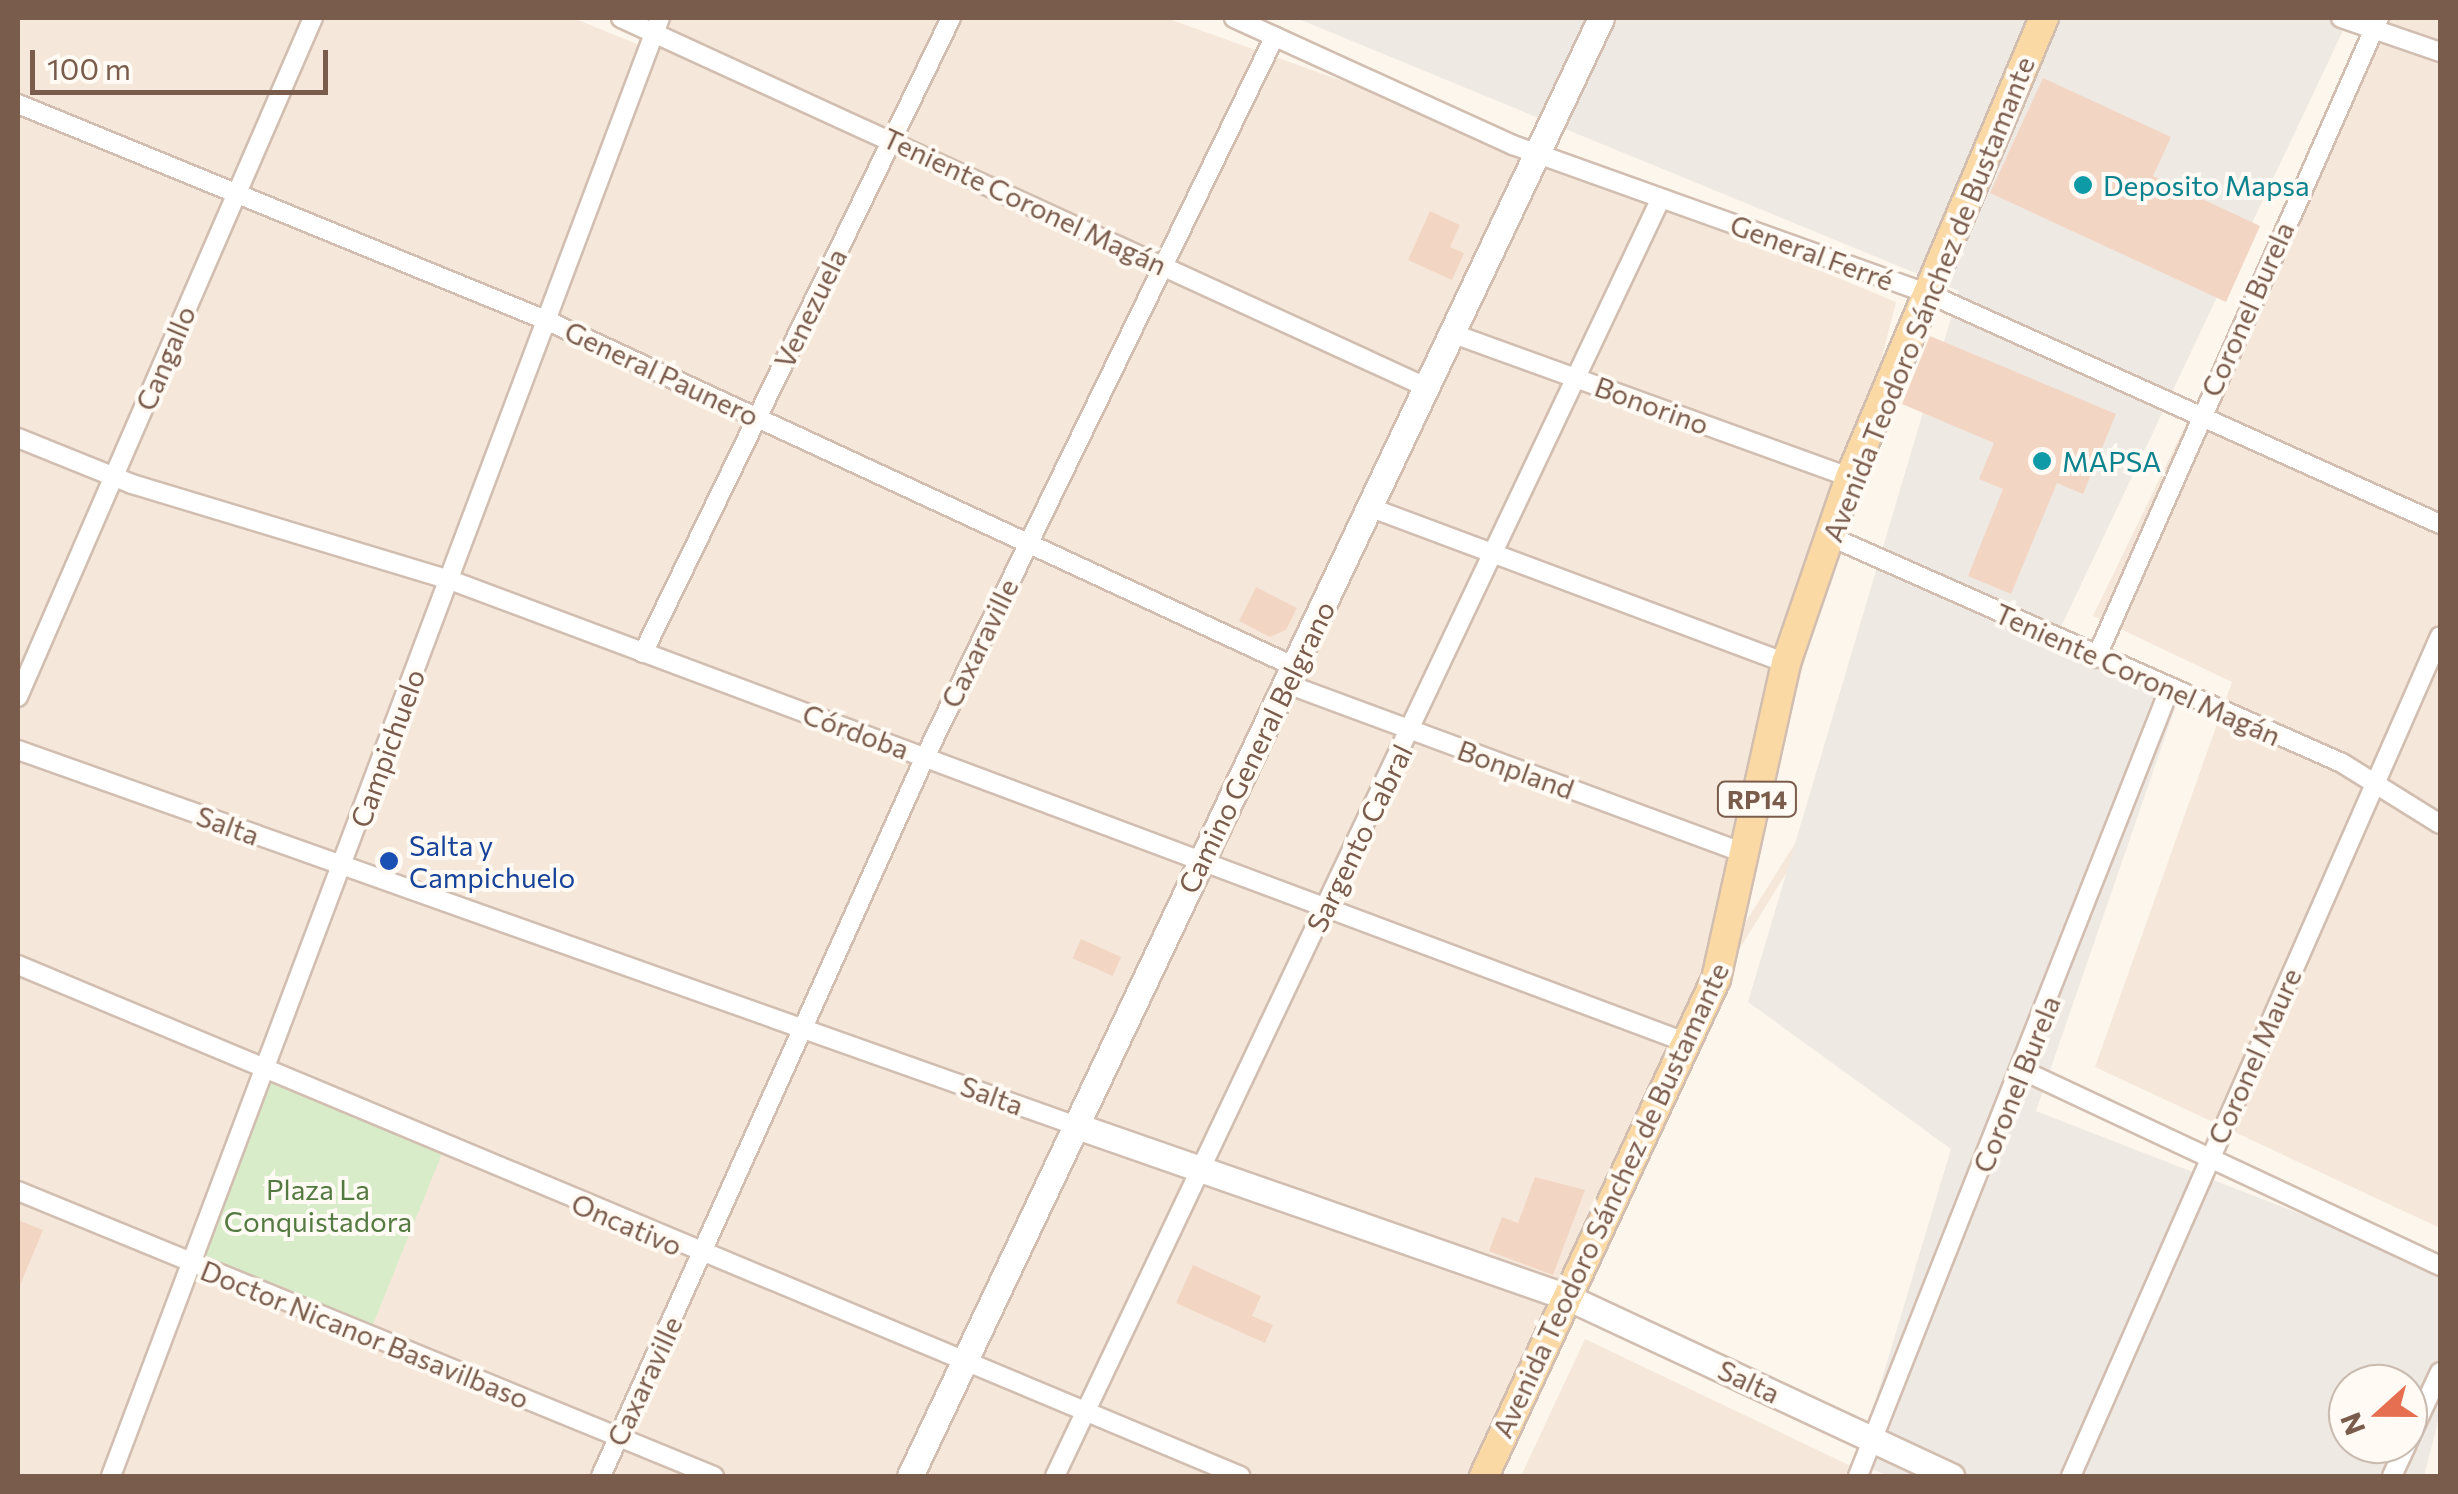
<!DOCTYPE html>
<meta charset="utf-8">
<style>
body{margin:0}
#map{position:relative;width:2458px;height:1494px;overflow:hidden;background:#fdf6ec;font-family:Commissioner,sans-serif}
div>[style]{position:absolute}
.residential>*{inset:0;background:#f5e8da}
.industrial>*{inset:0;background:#efe9e4}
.green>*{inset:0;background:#d8ecc9;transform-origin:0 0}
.building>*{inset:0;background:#f3d5c3;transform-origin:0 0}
.roads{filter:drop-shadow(2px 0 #d1beb0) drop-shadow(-2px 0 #d1beb0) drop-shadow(0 2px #d1beb0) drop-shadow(0 -2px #d1beb0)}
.street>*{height:18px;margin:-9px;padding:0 9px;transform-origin:9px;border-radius:9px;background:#fff}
.secondary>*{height:25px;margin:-12.5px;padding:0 12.5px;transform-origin:12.5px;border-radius:12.5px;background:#fff}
.primary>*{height:28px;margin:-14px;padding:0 14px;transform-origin:14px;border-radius:14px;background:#fbd9a5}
.dots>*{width:28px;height:28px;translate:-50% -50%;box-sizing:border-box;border:5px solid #fffaf3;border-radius:50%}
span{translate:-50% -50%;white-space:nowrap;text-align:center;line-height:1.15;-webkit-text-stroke:8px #fffaf3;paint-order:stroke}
.shield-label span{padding:2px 8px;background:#fffaf3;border:2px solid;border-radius:8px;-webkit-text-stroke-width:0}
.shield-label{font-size:25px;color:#7a5c4d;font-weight:700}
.culture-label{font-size:28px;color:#0d838f}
.left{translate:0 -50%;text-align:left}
.street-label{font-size:28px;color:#7a5c4d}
.transit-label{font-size:28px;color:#164399}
.park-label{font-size:28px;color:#537a41}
.frame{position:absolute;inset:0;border:20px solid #7a5c4d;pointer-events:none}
.north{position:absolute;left:2328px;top:1364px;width:100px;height:100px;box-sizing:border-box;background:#fffaf3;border:2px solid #cabbb1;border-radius:50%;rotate:249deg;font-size:28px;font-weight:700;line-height:40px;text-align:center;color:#7a5c4d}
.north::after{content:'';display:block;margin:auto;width:35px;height:45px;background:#e76f51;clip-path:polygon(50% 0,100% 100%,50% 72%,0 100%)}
.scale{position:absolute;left:30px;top:50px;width:298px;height:45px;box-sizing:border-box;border:5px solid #7a5c4d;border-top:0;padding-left:12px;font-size:30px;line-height:35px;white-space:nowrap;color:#7a5c4d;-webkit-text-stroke:8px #fffaf3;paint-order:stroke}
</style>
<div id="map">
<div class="residential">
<div style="clip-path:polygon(18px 18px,573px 18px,654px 51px,668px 18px,1166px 18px,1491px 134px,1896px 302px,1733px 942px,2315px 18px,1706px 1003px,1490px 1476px,18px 1476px)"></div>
<div style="clip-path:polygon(2383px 18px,2440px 18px,2440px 1228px,2095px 1067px,2232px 682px,2093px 616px)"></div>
<div style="clip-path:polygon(1585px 1339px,1872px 1476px,1521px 1476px)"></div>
</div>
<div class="industrial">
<div style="clip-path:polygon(evenodd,1296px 18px,2349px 18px,2051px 648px,2183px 685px,2036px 1111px,2440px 1268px,2440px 1414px,2424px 1476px,1888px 1476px,1857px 1462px,1951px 1149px,1748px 1002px,1959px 291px,1296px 18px,2348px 1384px,2408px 1384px,2408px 1444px,2348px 1444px,2348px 1384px)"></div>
</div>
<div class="green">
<div style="left:266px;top:1074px;width:193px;height:204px;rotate:22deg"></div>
</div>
<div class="building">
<div style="clip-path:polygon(2043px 78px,2171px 137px,2153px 176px,2260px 226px,2226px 302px,1990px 193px)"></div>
<div style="clip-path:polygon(1430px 211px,1460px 225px,1450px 247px,1464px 253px,1452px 280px,1408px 260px)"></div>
<div style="clip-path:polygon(1930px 336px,2116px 414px,2083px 494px,2057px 483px,2011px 594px,1968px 576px,2003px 489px,1979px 479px,1994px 443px,1902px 404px)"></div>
<div style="clip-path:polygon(1256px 587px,1297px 608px,1286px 630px,1270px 637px,1239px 621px)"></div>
<div style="left:1081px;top:939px;width:44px;height:21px;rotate:24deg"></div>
<div style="clip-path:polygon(1535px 1177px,1585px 1190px,1553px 1275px,1489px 1251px,1502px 1217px,1518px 1223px)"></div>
<div style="clip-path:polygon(18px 1220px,43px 1230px,18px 1290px)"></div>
<div style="clip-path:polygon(1193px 1265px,1261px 1296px,1252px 1316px,1273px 1325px,1265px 1343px,1176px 1303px)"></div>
</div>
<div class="roads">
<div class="street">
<div style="left:621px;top:18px;width:888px;rotate:24.63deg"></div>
<div style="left:1234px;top:18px;width:307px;rotate:24.5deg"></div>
<div style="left:1513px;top:145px;width:440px;rotate:19.7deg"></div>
<div style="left:1927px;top:293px;width:563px;rotate:24.24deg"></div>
<div style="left:2341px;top:18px;width:105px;rotate:19deg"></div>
<div style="left:18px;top:104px;width:573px;rotate:22.27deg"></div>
<div style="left:548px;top:321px;width:823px;rotate:24.85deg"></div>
<div style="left:1454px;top:334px;width:421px;rotate:19.9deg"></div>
<div style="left:18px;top:438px;width:123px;rotate:22deg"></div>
<div style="left:132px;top:484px;width:332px;rotate:16.8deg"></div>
<div style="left:450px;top:580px;width:1322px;rotate:20.51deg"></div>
<div style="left:1369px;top:507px;width:445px;rotate:20.5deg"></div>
<div style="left:1829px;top:536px;width:561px;rotate:23.87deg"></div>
<div style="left:2342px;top:763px;width:115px;rotate:31.9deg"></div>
<div style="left:643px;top:653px;width:706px;rotate:-64.12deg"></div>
<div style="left:2096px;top:658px;width:700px;rotate:-66.15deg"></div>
<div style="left:1287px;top:684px;width:489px;rotate:20.3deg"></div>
<div style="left:18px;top:697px;width:740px;rotate:-66.52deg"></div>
<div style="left:18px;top:750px;width:1121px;rotate:19.55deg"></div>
<div style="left:18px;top:965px;width:1325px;rotate:22.69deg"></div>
<div style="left:2022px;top:1070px;width:462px;rotate:25.1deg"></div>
<div style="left:18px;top:1191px;width:752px;rotate:22.27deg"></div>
<div style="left:2408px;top:1441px;width:76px;rotate:-65.1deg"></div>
<div style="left:111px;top:1476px;width:1558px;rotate:-69.37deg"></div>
<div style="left:601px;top:1476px;width:789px;rotate:-65.74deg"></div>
<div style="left:925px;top:757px;width:801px;rotate:-64.11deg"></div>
<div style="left:1055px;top:1476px;width:1414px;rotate:-64.63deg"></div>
<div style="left:1858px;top:1476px;width:845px;rotate:-68.41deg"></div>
<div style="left:2071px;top:1476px;width:917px;rotate:-66.28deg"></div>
<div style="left:2392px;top:1476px;width:35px;rotate:-65deg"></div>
</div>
<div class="secondary">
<div style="left:1074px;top:1125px;width:522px;rotate:19.23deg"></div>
<div style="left:1567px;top:1297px;width:424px;rotate:25deg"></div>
<div style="left:910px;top:1476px;width:1613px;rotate:-64.64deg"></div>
</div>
<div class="primary">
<div style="left:1484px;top:1476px;width:548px;rotate:-64.98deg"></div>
<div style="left:1716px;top:979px;width:324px;rotate:-77.5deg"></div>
<div style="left:1786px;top:663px;width:197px;rotate:-71deg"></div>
<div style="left:1850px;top:477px;width:498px;rotate:-67.1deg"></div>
</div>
</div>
<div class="dots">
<div style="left:2083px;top:185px;background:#0f9aa8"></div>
<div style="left:2042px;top:461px;background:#0f9aa8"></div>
<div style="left:389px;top:861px;background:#1a4fb4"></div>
</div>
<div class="shield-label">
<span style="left:1757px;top:799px">RP14</span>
</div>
<div class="culture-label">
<span class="left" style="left:2103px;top:185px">Deposito Mapsa</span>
<span class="left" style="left:2062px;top:461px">MAPSA</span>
</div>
<div class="street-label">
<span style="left:1025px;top:201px;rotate:25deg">Teniente Coronel Magán</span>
<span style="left:1812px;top:252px;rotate:20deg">General Ferré</span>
<span style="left:1928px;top:299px;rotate:-68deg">Avenida Teodoro Sánchez de Bustamante</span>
<span style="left:810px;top:308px;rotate:-64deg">Venezuela</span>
<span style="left:2247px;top:309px;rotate:-66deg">Coronel Burela</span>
<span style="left:165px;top:358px;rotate:-67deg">Cangallo</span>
<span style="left:662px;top:373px;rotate:25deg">General Paunero</span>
<span style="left:1652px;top:405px;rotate:20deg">Bonorino</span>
<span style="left:979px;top:643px;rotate:-64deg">Caxaraville</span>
<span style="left:2138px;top:674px;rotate:24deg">Teniente Coronel Magán</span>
<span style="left:856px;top:731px;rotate:20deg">Córdoba</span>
<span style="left:1256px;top:747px;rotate:-64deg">Camino General Belgrano</span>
<span style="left:387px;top:748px;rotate:-70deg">Campichuelo</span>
<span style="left:1516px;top:769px;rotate:20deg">Bonpland</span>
<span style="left:228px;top:825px;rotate:20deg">Salta</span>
<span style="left:1359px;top:838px;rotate:-64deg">Sargento Cabral</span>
<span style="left:2254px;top:1056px;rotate:-66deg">Coronel Maure</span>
<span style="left:2016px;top:1084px;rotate:-68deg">Coronel Burela</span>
<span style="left:992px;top:1095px;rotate:20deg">Salta</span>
<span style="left:1610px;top:1200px;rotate:-65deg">Avenida Teodoro Sánchez de Bustamante</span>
<span style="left:627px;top:1224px;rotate:23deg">Oncativo</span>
<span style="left:365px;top:1334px;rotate:22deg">Doctor Nicanor Basavilbaso</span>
<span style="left:644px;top:1381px;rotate:-65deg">Caxaraville</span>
<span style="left:1749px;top:1381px;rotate:25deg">Salta</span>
</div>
<div class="transit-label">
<span class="left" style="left:409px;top:861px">Salta y<br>Campichuelo</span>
</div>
<div class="park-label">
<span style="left:318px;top:1205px">Plaza La<br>Conquistadora</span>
</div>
<div class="frame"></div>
<div class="north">N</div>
<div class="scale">100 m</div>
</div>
